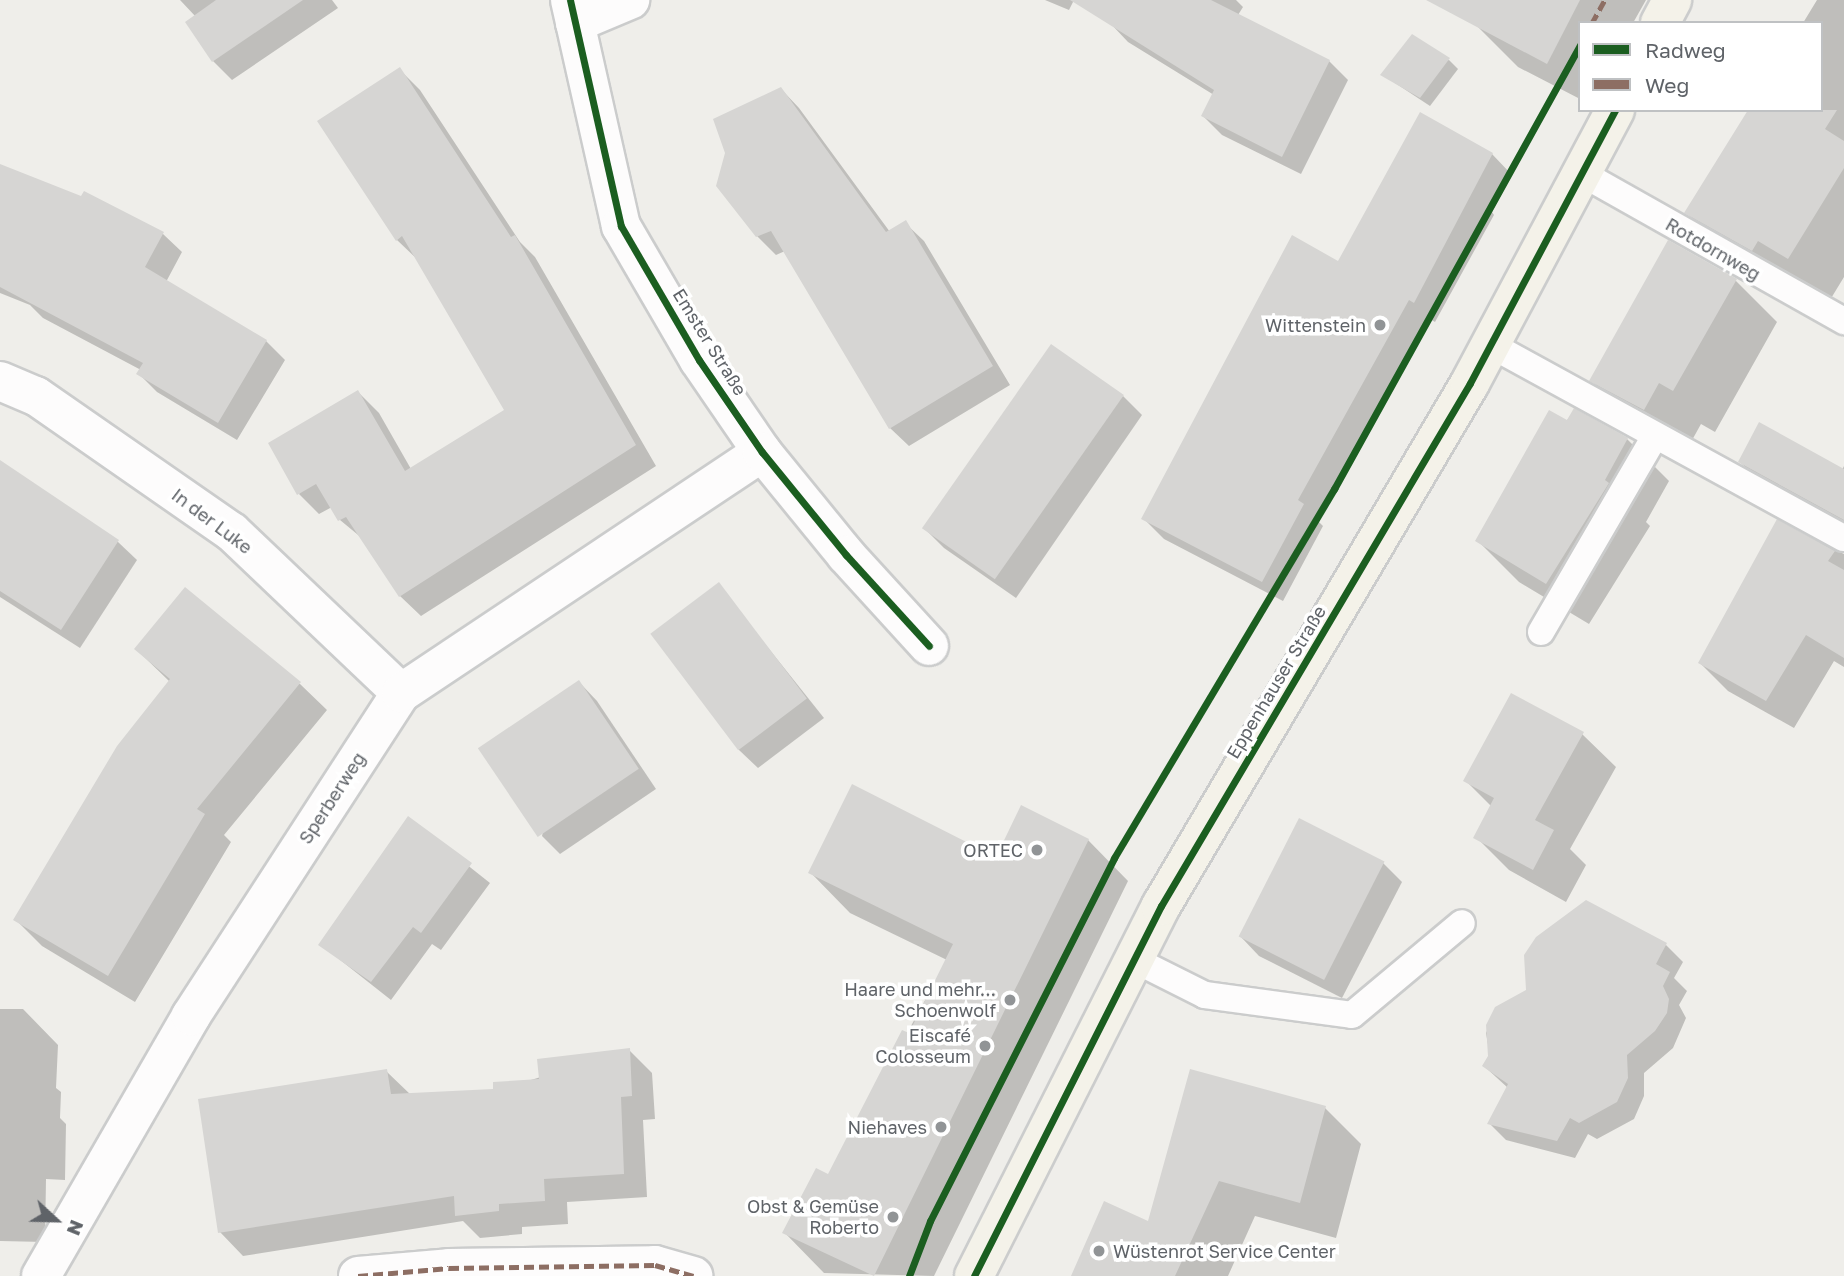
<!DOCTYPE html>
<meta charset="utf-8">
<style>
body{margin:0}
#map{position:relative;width:1844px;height:1276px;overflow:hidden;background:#efeeea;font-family:"Golos Text",sans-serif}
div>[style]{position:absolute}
.shadow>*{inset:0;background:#0003}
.building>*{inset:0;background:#d6d5d3;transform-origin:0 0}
.roads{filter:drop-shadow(2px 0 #cbcccc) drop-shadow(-2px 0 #cbcccc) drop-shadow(0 2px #cbcccc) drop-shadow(0 -2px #cbcccc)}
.service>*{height:26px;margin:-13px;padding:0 13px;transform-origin:13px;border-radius:13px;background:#fdfcfc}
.minor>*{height:38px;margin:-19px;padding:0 19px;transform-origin:19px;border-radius:19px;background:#fdfcfc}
.tertiary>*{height:38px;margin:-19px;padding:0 19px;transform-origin:19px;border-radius:19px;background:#fdfcfc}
.primary>*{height:38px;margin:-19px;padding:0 19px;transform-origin:19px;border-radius:19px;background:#f4f2e9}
.quiet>*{height:5px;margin-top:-2.5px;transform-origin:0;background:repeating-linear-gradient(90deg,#8d6e63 0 10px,transparent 0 15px)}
.cycleway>*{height:7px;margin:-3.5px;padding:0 3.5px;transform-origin:3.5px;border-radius:3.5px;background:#1b5e20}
.dots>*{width:19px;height:19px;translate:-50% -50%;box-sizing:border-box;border:4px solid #fff;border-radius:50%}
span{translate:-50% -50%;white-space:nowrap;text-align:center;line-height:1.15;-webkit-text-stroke:7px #fff;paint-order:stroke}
.street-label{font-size:18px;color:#5f6368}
.poi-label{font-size:18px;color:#5f6368}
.right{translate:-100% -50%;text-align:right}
.left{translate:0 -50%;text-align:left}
.legend{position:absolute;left:1578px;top:21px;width:245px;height:91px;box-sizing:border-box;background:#fff;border:2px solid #bfc1c3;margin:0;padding:9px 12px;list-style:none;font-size:21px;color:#5f6368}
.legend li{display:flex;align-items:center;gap:14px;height:35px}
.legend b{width:35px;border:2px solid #bfc1c3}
.north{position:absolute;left:21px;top:1185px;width:70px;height:70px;-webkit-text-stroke:5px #fff;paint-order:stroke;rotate:112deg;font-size:19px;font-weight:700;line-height:28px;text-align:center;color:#5f6368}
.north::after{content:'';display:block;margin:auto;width:24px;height:32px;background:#5f6368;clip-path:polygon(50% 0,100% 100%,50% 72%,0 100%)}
</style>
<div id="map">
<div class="shadow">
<div style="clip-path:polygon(180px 0,332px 0,338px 8px,232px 80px,213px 61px,196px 17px)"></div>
<div style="clip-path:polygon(1045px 0,1074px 0,1069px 10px)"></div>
<div style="clip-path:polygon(1124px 0,1236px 0,1243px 7px,1238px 15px,1329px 61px,1348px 80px,1301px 174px,1222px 135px,1203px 116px,1214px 95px,1128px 42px,1110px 23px)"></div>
<div style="clip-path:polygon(1490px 0,1646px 0,1633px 23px,1580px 23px,1580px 99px,1518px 67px,1476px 25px)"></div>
<div style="clip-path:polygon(1817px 0,1844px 0,1844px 277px,1830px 300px,1728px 255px,1687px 213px,1821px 110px,1821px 23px,1803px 23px)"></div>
<div style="clip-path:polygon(1449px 60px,1458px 69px,1430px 106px,1383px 75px)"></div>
<div style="clip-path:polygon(399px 69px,420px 90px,520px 242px,535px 257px,656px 466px,421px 616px,400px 596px,363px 539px,340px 520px,332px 507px,319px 514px,299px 494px,358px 392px,379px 413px,411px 469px,506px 411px,419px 261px,397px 240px)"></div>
<div style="clip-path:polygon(781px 89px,799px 108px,890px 232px,905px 223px,924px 241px,1010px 385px,909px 446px,890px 428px,785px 251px,776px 255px,757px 236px)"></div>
<div style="clip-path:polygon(1492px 154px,1512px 175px,1492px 212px,1494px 215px,1435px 322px,1430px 319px,1318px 521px,1323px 526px,1283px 601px,1164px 539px,1144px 519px)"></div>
<div style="clip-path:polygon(0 166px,163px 234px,182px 252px,166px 282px,266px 341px,285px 360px,237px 440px,157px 392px,139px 374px,141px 370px,43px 318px,30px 305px,0 293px)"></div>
<div style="clip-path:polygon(1735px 280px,1777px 322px,1715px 432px,1701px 424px,1686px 451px,1633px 422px,1591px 380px)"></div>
<div style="clip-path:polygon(1123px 396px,1142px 415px,1016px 598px,944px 548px,925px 529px)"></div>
<div style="clip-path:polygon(1574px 411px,1627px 439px,1669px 481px,1646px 522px,1650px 526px,1589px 624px,1519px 582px,1477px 540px)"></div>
<div style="clip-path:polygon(0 462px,118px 542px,137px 560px,80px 648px,0 597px)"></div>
<div style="clip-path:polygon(1740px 462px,1842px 470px,1844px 466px,1844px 531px,1768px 489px)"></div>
<div style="clip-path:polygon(1777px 522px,1844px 554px,1844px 667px,1834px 661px,1794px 728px,1728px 691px,1700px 663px)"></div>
<div style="clip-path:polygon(718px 585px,824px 718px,758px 768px,739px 750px)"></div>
<div style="clip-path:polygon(136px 649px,300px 684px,327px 710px,224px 835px,231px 842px,135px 1002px,42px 946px,15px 919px,170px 682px)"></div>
<div style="clip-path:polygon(579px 682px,597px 701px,656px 789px,560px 854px,542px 836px)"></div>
<div style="clip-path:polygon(1582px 734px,1616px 767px,1570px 849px,1586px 865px,1566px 902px,1509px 870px,1476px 837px,1492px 807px,1466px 781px)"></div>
<div style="clip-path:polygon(408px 818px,490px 883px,441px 950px,432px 944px,391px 1000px,320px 944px)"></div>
<div style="clip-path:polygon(1088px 840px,1128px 881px,934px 1276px,824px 1273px,784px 1232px,829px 1176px,947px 960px,850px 913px,810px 872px,997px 859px)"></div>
<div style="clip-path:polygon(1383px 863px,1402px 882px,1342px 998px,1259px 956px,1241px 937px)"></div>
<div style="clip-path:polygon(1666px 945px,1683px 962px,1674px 978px,1687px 991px,1679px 1005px,1686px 1018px,1673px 1048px,1644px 1073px,1644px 1096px,1634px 1119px,1597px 1139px,1588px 1134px,1575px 1158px,1506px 1140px,1489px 1123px,1508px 1088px,1484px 1066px,1490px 1056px,1486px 1033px,1497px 1009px)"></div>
<div style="clip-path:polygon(0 1009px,23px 1009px,58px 1045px,56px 1088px,61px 1092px,60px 1118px,66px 1124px,65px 1180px,46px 1179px,45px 1242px,0 1241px)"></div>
<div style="clip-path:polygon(629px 1050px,652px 1073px,655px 1119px,643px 1120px,647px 1197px,567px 1202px,568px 1224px,522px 1227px,522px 1234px,480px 1238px,463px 1221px,243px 1256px,220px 1232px,386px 1071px,411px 1095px,495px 1091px)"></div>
<div style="clip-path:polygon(1325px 1108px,1361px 1144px,1336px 1238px,1255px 1216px,1228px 1276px,1072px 1276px)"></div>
</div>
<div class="building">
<div style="clip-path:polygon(216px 0,303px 0,212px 62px,185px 22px)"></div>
<div style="clip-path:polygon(1070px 0,1211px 0,1330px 60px,1282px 157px,1201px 116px,1214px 90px)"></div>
<div style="clip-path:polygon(1426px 0,1580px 0,1547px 64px)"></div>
<div style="clip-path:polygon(1412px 34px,1450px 58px,1420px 98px,1380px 75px)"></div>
<div style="clip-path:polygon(400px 67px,511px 237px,515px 235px,636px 445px,399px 597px,346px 517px,338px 521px,316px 484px,297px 495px,268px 443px,358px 390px,405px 471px,504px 410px,402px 236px,396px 241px,317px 121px)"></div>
<div style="clip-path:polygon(781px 87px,886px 232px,906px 220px,993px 366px,889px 429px,771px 231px,756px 237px,716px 186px,725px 153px,713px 119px)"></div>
<div style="clip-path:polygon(1748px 110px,1837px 110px,1825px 129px,1844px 141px,1844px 168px,1788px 259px,1758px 241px,1752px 251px,1684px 213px)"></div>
<div style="clip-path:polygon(1420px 112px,1493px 153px,1414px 303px,1409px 300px,1298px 500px,1304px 504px,1262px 582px,1141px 519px,1292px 235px,1338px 261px)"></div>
<div style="clip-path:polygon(0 164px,81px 196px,84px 191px,164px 232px,145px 267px,267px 340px,218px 423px,136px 374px,143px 363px,0 287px)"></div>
<div style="clip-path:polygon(1668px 240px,1737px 279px,1673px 391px,1659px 383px,1644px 410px,1589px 381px)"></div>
<div style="left:1051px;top:344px;width:89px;height:225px;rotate:35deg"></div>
<div style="clip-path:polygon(1574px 408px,1628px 438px,1605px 480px,1609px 483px,1546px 584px,1475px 541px,1549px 410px,1567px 420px)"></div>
<div style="clip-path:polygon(1759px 422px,1844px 469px,1844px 520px,1738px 462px)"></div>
<div style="clip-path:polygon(0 460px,119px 540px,61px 630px,0 591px)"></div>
<div style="clip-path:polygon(1777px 519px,1835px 551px,1828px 561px,1844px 570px,1844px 658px,1806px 635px,1766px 701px,1698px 663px)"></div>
<div style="left:719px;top:582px;width:146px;height:86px;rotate:53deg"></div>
<div style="clip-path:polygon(185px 587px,301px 682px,197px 809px,205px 814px,108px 976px,13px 920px,117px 746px,170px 679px,134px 649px)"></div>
<div style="left:579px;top:680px;width:107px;height:122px;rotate:56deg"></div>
<div style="clip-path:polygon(1511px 693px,1584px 732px,1535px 820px,1554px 830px,1533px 870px,1473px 838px,1494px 798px,1463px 781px)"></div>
<div style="clip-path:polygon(852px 784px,996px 857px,1021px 805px,1089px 839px,874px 1276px,782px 1233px,816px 1168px,828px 1174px,902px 1030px,909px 1033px,953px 944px,808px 873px)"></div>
<div style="clip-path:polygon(408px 816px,472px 863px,421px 933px,413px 927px,371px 982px,318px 945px)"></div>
<div style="left:1299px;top:818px;width:96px;height:133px;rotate:27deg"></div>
<div style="clip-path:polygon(1586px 900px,1667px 943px,1656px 964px,1670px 972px,1663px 986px,1669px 999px,1667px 1013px,1655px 1031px,1627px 1055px,1628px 1078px,1617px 1102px,1579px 1123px,1570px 1118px,1557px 1141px,1487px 1124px,1508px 1084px,1482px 1066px,1488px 1056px,1486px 1025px,1495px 1007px,1526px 990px,1524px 955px,1536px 937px)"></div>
<div style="clip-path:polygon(630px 1048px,632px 1096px,621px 1097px,624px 1174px,544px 1179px,545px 1201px,499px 1204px,499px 1211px,455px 1216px,454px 1196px,218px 1233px,198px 1099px,387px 1069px,391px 1094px,493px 1089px,493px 1082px,539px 1079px,537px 1059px)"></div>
<div style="clip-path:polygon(1190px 1069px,1326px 1106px,1300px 1203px,1219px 1181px,1175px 1276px,1071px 1276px,1104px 1201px,1148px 1221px)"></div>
</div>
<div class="roads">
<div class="service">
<div style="left:1583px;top:174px;width:300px;rotate:29.4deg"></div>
<div style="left:1491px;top:345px;width:402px;rotate:28.7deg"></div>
<div style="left:1541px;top:632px;width:227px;rotate:-59.8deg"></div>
<div style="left:1133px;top:959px;width:80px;rotate:26.6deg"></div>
<div style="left:1205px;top:995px;width:148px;rotate:7.7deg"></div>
<div style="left:1352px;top:1015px;width:143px;rotate:-39.9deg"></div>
</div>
<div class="minor">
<div style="left:575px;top:23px;width:60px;rotate:-22.7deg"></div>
<div style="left:0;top:381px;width:39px;rotate:23deg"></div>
<div style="left:36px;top:396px;width:239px;rotate:34.8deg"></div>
<div style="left:232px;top:532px;width:233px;rotate:43.6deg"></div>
<div style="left:41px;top:1276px;width:300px;rotate:-60deg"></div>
<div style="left:191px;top:1016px;width:385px;rotate:-57deg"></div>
<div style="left:401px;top:693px;width:434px;rotate:-33.7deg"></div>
<div style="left:358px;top:1276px;width:91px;rotate:-5deg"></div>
<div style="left:449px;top:1268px;width:206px;rotate:-0.8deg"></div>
<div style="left:655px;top:1265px;width:40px;rotate:16deg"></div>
</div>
<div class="tertiary">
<div style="left:570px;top:0;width:232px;rotate:77.3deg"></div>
<div style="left:621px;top:226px;width:155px;rotate:59.8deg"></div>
<div style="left:699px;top:360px;width:112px;rotate:55.6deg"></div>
<div style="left:762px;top:452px;width:133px;rotate:50.8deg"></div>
<div style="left:846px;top:555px;width:123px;rotate:47.6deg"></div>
</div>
<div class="primary">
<div style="left:1660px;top:23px;width:26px;rotate:-62deg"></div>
<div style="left:974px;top:1276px;width:415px;rotate:-63.2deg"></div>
<div style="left:1161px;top:906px;width:607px;rotate:-59.42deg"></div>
<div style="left:1470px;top:383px;width:309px;rotate:-62deg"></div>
</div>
</div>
<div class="quiet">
<div style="left:1592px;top:23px;width:26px;rotate:-61deg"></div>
<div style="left:358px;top:1276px;width:91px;rotate:-5deg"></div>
<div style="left:449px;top:1268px;width:206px;rotate:-0.8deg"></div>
<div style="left:655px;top:1265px;width:40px;rotate:16deg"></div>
</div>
<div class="cycleway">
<div style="left:570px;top:0;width:232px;rotate:77.3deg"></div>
<div style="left:621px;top:226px;width:155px;rotate:59.8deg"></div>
<div style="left:699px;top:360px;width:112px;rotate:55.6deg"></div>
<div style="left:762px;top:452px;width:133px;rotate:50.8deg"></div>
<div style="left:846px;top:555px;width:123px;rotate:47.6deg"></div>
<div style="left:909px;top:1276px;width:59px;rotate:-69.1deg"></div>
<div style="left:930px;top:1221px;width:407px;rotate:-63.1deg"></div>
<div style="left:1114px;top:858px;width:430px;rotate:-59.2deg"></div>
<div style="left:1334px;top:489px;width:508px;rotate:-61.01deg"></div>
<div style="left:974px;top:1276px;width:415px;rotate:-63.2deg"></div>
<div style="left:1161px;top:906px;width:607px;rotate:-59.42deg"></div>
<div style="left:1470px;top:383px;width:309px;rotate:-62deg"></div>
</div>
<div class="dots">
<div style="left:1380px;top:325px;background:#919496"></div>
<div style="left:1037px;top:850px;background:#919496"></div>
<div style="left:1010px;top:1000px;background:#919496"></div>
<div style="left:985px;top:1046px;background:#919496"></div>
<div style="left:941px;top:1127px;background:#919496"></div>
<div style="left:893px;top:1217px;background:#919496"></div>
<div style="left:1099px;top:1251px;background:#919496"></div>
</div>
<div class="street-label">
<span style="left:1713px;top:249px;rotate:30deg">Rotdornweg</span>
<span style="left:710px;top:342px;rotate:58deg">Emster Straße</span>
<span style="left:212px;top:521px;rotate:37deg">In der Luke</span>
<span style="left:1276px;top:682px;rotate:-59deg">Eppenhauser Straße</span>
<span style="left:332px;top:798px;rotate:-57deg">Sperberweg</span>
</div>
<div class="poi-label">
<span class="right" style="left:1366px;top:325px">Wittenstein</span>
<span class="right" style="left:1023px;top:850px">ORTEC</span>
<span class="right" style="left:996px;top:1000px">Haare und mehr...<br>Schoenwolf</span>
<span class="right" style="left:971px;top:1046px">Eiscafé<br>Colosseum</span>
<span class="right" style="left:927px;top:1127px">Niehaves</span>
<span class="right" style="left:879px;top:1217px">Obst &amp; Gemüse<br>Roberto</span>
<span class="left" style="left:1113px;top:1251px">Wüstenrot Service Center</span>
</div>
<ul class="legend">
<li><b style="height:9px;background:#1b5e20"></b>Radweg</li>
<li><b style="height:9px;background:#8d6e63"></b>Weg</li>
</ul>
<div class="north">N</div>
</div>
